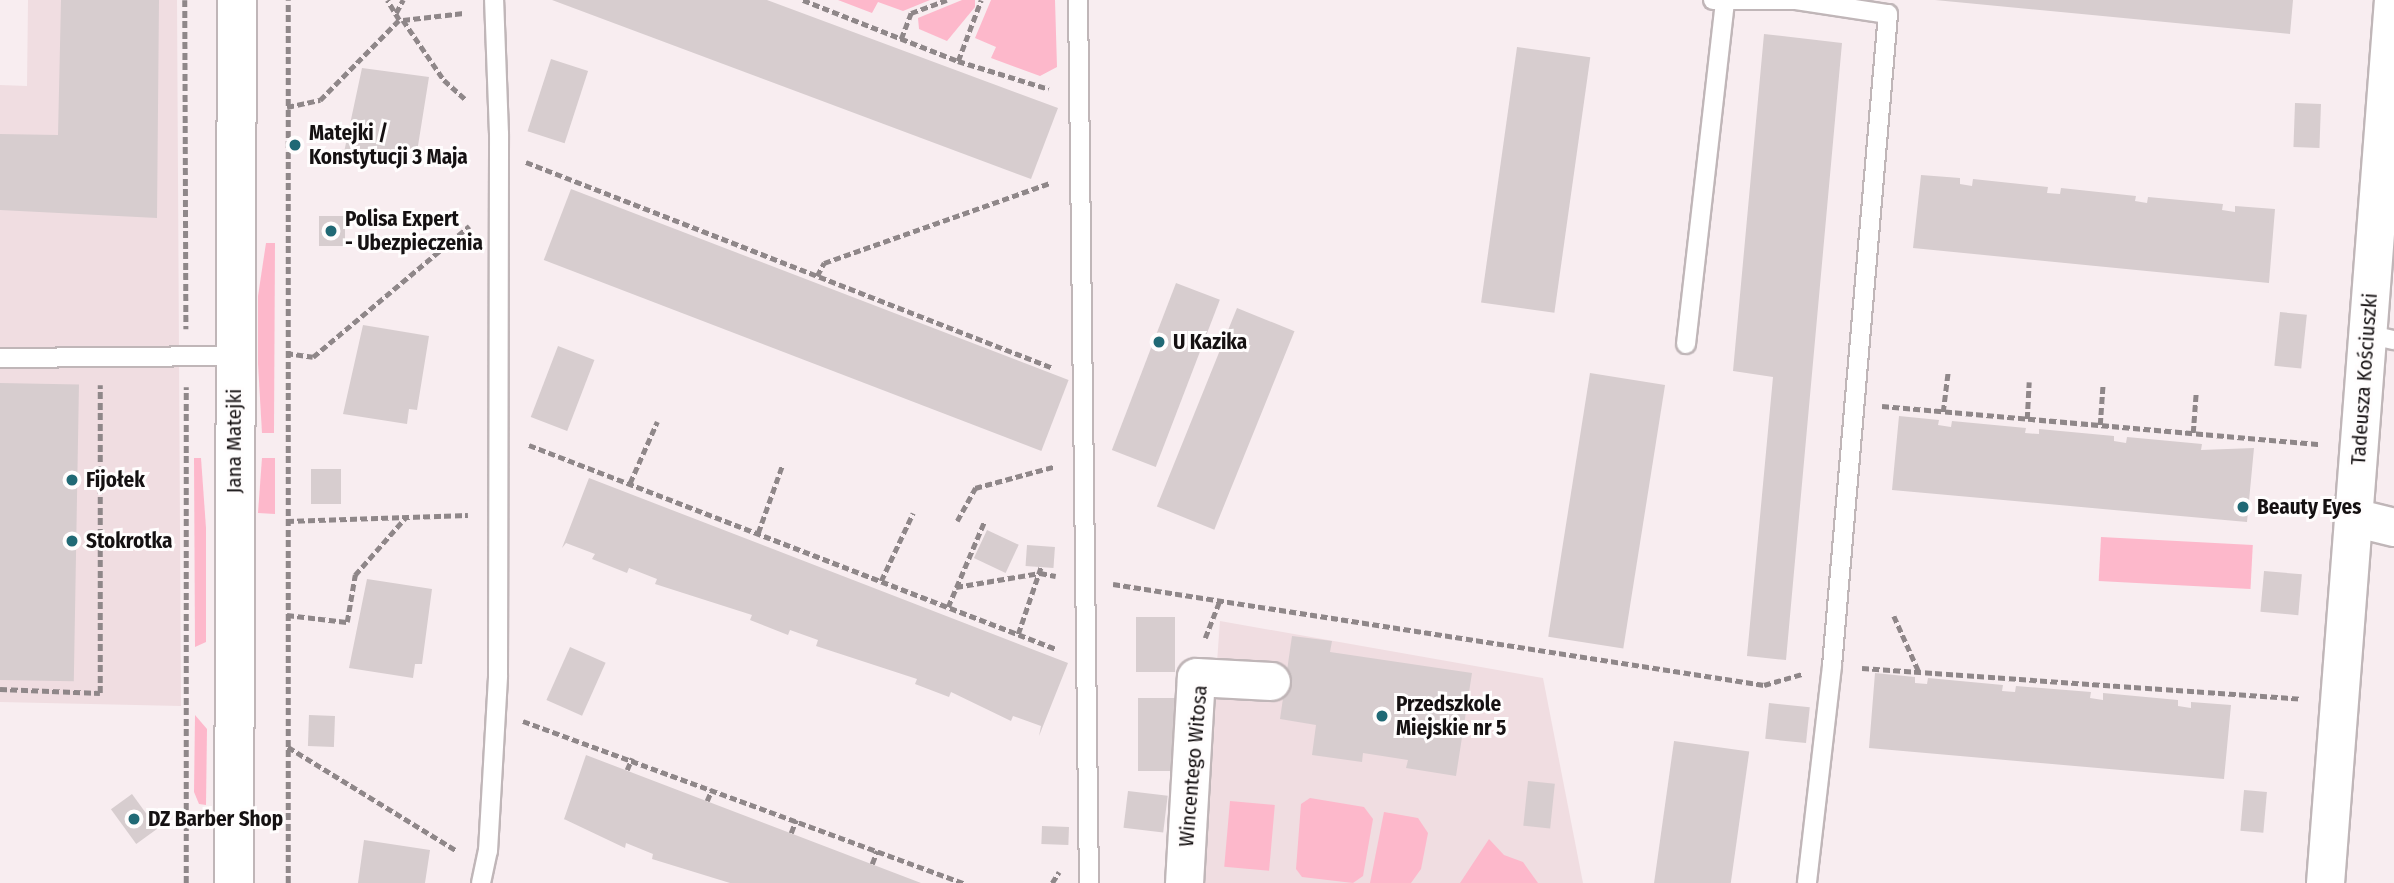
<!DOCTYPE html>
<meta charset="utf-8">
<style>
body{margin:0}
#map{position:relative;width:2394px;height:883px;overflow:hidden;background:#f8edf0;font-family:"Fira Sans Condensed",sans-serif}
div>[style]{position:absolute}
.built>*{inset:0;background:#f0dde1}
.green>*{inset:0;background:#fdb8cb;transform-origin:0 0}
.building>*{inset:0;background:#d7cdcf;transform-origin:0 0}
.path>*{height:4.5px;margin-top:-2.25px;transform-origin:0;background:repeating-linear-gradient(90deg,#8f8789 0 7px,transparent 0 10.5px)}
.roads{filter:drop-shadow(2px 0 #c0b6b8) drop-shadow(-2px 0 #c0b6b8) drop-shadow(0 2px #c0b6b8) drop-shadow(0 -2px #c0b6b8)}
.lane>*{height:18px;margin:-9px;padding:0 9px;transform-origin:9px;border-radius:9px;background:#fff}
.street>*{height:37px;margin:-18.5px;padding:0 18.5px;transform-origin:18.5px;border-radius:18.5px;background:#fff}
.secondary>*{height:38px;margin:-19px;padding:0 19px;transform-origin:19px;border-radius:19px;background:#fff}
.dots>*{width:19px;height:19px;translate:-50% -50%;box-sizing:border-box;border:4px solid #fffdfd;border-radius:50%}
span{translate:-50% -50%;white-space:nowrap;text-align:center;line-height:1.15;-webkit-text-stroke:6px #fffdfd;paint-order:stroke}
.poi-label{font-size:21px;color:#151112;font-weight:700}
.left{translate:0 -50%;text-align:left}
.street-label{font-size:21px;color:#151112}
</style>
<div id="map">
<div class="built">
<div style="clip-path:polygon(28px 0,177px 0,181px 706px,0 702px,0 85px,27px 86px)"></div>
<div style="clip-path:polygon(1220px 621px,1543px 678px,1583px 883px,1201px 883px)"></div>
</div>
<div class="green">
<div style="clip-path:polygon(838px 0,930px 0,903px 11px,878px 2px,872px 13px)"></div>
<div style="clip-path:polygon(962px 0,975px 0,975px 7px,947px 41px,919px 29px,918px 18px)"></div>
<div style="clip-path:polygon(991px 0,1055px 0,1057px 67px,1040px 76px,991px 58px,996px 47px,975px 38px)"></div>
<div style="clip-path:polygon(266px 243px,275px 243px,274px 433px,262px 433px,258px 364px,258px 296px)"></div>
<div style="clip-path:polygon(194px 458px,201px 458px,206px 528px,206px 642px,195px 647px)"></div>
<div style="clip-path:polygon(262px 458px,275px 458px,275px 514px,258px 513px)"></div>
<div style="left:2101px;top:537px;width:152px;height:44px;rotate:3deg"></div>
<div style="clip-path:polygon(195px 715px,207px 729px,206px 805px,199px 804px,194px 792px)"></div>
<div style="clip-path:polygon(1310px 798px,1364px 807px,1373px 819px,1363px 876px,1353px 883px,1302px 877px,1296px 869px,1301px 804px)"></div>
<div style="left:1230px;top:801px;width:45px;height:66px;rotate:5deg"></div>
<div style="clip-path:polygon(1384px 812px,1418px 818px,1428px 833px,1421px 869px,1411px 883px,1370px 883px)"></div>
<div style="clip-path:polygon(1489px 839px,1504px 855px,1523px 862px,1538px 883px,1460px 883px)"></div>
</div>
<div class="building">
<div style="clip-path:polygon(61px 0,159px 0,157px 218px,0 210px,0 134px,58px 135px)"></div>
<div style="clip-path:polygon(552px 0,767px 0,1058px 108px,1031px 179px)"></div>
<div style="clip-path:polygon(1935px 0,2293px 0,2290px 34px)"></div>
<div style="clip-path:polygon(1764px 34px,1842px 43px,1786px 660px,1747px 656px,1773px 377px,1733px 371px)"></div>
<div style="left:1517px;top:47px;width:74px;height:258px;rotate:8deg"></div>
<div style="left:551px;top:59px;width:39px;height:76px;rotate:18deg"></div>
<div style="clip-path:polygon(362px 68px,429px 77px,417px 152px,410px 151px,407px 166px,343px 157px)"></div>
<div style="left:2295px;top:103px;width:26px;height:44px;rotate:2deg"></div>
<div style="clip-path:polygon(1921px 175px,1960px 178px,1960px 184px,1972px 186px,1973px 179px,2048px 187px,2047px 193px,2060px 194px,2061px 188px,2136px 196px,2135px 201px,2147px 203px,2148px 197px,2223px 204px,2222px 210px,2235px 212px,2235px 206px,2275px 209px,2269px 283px,1913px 248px)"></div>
<div style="left:571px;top:189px;width:533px;height:76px;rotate:21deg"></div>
<div style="left:319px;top:216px;width:26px;height:30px"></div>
<div style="left:1176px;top:283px;width:47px;height:179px;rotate:21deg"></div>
<div style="left:1237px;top:308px;width:62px;height:214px;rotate:22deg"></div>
<div style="left:2280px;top:312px;width:27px;height:54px;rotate:6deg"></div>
<div style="clip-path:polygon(363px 325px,429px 336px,417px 410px,409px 409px,407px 424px,343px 414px)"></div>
<div style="left:558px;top:346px;width:39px;height:76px;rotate:21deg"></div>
<div style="left:1590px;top:373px;width:76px;height:267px;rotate:9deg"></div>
<div style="left:0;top:383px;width:79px;height:297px;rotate:1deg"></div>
<div style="clip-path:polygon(1899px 416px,1939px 420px,1938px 425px,1951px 427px,1952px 421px,2026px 428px,2025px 433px,2039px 434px,2039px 429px,2114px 436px,2114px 441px,2126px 443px,2127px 437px,2202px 444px,2201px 450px,2254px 448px,2247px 522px,1892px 490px)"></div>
<div style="left:311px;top:469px;width:30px;height:35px"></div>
<div style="clip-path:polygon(589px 478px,1068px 663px,1039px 736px,1041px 726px,1013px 716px,1011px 721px,951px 692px,949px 697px,915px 684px,917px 679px,816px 646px,818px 640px,790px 630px,788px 635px,750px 620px,752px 615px,655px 584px,657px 579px,629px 568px,627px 573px,592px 559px,595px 554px,566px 543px,562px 548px)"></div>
<div style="left:987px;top:530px;width:35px;height:31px;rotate:25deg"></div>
<div style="left:1027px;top:545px;width:28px;height:21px;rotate:4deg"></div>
<div style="left:2264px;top:571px;width:38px;height:41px;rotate:5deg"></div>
<div style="clip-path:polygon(367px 579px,432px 589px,422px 664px,415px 664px,413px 678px,349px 668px)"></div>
<div style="left:1136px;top:617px;width:39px;height:55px"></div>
<div style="clip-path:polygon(1292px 636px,1332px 641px,1330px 652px,1472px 673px,1456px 776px,1406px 768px,1408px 760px,1363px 753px,1362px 762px,1312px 755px,1316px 725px,1280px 719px)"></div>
<div style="left:570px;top:647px;width:39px;height:58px;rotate:24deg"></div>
<div style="clip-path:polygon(1875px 673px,1915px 677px,1915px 683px,1927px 684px,1928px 678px,2003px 685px,2002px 691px,2015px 692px,2016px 686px,2091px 692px,2090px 698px,2103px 700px,2103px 693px,2178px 700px,2178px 706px,2191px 708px,2191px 702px,2231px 705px,2224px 779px,1869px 748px)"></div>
<div style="left:1138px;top:698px;width:38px;height:73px"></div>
<div style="left:1769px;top:703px;width:41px;height:36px;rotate:6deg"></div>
<div style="left:309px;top:715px;width:26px;height:31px;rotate:2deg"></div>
<div style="left:1674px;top:741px;width:76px;height:144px;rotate:8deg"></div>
<div style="clip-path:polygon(586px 755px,921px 883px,730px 883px,652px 859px,653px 854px,626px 843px,625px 848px,564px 819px,562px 825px)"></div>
<div style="left:1528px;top:781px;width:27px;height:45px;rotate:6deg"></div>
<div style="left:2244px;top:790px;width:23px;height:41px;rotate:5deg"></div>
<div style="left:1128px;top:791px;width:40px;height:37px;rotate:7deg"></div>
<div style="left:132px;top:794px;width:43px;height:26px;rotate:54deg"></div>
<div style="left:1042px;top:826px;width:27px;height:18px;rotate:2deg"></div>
<div style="clip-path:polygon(364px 840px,430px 850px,425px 883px,358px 883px)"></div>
</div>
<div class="path">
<div style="left:185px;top:0;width:329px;rotate:89.8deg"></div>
<div style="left:803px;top:0;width:167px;rotate:21.5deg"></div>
<div style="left:958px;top:61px;width:95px;rotate:17.1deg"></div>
<div style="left:396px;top:13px;width:15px;rotate:-62deg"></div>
<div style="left:403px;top:20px;width:73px;rotate:55.7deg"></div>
<div style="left:444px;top:80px;width:31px;rotate:42deg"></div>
<div style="left:403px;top:20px;width:61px;rotate:-6.5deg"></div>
<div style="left:901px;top:39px;width:28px;rotate:-69deg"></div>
<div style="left:911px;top:13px;width:38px;rotate:-20deg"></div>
<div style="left:958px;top:61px;width:65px;rotate:-69.3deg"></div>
<div style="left:287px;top:107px;width:34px;rotate:-12deg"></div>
<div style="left:320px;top:100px;width:112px;rotate:-45.4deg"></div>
<div style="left:399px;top:20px;width:23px;rotate:-121deg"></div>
<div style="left:526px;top:162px;width:566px;rotate:21.35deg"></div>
<div style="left:817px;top:276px;width:15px;rotate:-62deg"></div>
<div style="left:824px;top:263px;width:240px;rotate:-19.5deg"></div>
<div style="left:286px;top:353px;width:27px;rotate:8deg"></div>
<div style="left:313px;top:357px;width:204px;rotate:-40deg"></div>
<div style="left:1882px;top:406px;width:440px;rotate:5deg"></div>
<div style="left:1943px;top:412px;width:39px;rotate:-83deg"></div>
<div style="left:2027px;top:419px;width:37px;rotate:-87deg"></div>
<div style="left:2100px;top:425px;width:39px;rotate:-86deg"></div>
<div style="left:2193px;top:433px;width:41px;rotate:-85.8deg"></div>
<div style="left:529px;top:445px;width:565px;rotate:21.16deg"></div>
<div style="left:630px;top:483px;width:67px;rotate:-66.1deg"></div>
<div style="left:287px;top:521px;width:181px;rotate:-1.9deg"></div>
<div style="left:957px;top:521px;width:38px;rotate:-61deg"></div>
<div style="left:975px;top:488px;width:81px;rotate:-15.1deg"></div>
<div style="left:758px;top:533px;width:71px;rotate:-70.3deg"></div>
<div style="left:881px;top:581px;width:75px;rotate:-64.8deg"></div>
<div style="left:1113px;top:584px;width:659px;rotate:8.82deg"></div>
<div style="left:1764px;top:685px;width:40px;rotate:-16deg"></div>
<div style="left:956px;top:587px;width:85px;rotate:-9.5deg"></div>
<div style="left:1040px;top:573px;width:16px;rotate:11deg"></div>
<div style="left:948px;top:607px;width:92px;rotate:-67deg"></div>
<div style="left:287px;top:615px;width:60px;rotate:6.7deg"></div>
<div style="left:347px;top:622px;width:48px;rotate:-80.3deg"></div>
<div style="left:355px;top:575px;width:76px;rotate:-48.7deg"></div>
<div style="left:1894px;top:616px;width:61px;rotate:65.9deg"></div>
<div style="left:1018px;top:634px;width:71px;rotate:-71.1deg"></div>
<div style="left:1205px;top:638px;width:41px;rotate:-68.5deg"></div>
<div style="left:1862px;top:668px;width:439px;rotate:4deg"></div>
<div style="left:0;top:689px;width:100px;rotate:2.3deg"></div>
<div style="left:100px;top:693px;width:308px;rotate:-90deg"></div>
<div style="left:523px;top:721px;width:470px;rotate:20.2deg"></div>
<div style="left:288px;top:747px;width:198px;rotate:31.6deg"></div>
<div style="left:627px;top:770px;width:13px;rotate:-67deg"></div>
<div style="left:707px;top:801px;width:13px;rotate:-67deg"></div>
<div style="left:791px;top:833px;width:14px;rotate:-69deg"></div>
<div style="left:872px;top:864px;width:14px;rotate:-69deg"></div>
<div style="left:186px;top:883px;width:496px;rotate:-90deg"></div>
<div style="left:288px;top:883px;width:883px;rotate:-90deg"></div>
<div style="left:1052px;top:883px;width:13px;rotate:-58deg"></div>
</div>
<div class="roads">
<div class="lane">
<div style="left:1078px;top:0;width:883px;rotate:89.29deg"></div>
<div style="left:1713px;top:0;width:83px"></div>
<div style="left:1796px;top:0;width:93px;rotate:8.7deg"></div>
<div style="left:1888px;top:14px;width:654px;rotate:94.91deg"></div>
<div style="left:1832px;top:666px;width:218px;rotate:96.6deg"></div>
<div style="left:2367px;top:334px;width:28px;rotate:13deg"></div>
<div style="left:1686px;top:344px;width:345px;rotate:-83.5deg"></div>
<div style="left:0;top:358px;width:234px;rotate:-0.5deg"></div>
<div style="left:481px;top:883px;width:33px;rotate:-78deg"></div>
<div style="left:488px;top:851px;width:176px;rotate:-86.7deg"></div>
<div style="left:498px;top:675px;width:541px;rotate:-89.89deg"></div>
<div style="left:499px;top:134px;width:134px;rotate:-92.1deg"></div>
</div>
<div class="street">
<div style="left:2353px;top:517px;width:42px;rotate:13.7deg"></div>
<div style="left:1184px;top:883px;width:206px;rotate:-86.7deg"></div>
<div style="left:1196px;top:677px;width:75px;rotate:3.1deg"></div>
<div style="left:2325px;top:883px;width:886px;rotate:-85.6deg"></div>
</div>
<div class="secondary">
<div style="left:234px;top:883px;width:883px;rotate:-89.81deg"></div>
</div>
</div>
<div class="dots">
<div style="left:295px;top:145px;background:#206975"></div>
<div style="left:331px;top:231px;background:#206975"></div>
<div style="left:1159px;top:342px;background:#206975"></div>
<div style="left:72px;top:480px;background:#206975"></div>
<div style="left:2243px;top:507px;background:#206975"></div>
<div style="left:72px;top:541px;background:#206975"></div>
<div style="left:1382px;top:716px;background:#206975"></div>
<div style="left:134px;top:819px;background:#206975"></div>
</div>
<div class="poi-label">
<span class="left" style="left:309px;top:145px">Matejki /<br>Konstytucji 3 Maja</span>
<span class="left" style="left:345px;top:231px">Polisa Expert<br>- Ubezpieczenia</span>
<span class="left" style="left:1173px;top:342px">U Kazika</span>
<span class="left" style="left:86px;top:480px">Fijołek</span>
<span class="left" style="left:2257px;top:507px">Beauty Eyes</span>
<span class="left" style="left:86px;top:541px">Stokrotka</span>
<span class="left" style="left:1396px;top:716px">Przedszkole<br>Miejskie nr 5</span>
<span class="left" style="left:148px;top:819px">DZ Barber Shop</span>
</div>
<div class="street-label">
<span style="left:2364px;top:379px;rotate:-86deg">Tadeusza Kościuszki</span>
<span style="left:234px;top:441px;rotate:-90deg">Jana Matejki</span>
<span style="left:1193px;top:766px;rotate:-85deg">Wincentego Witosa</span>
</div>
</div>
